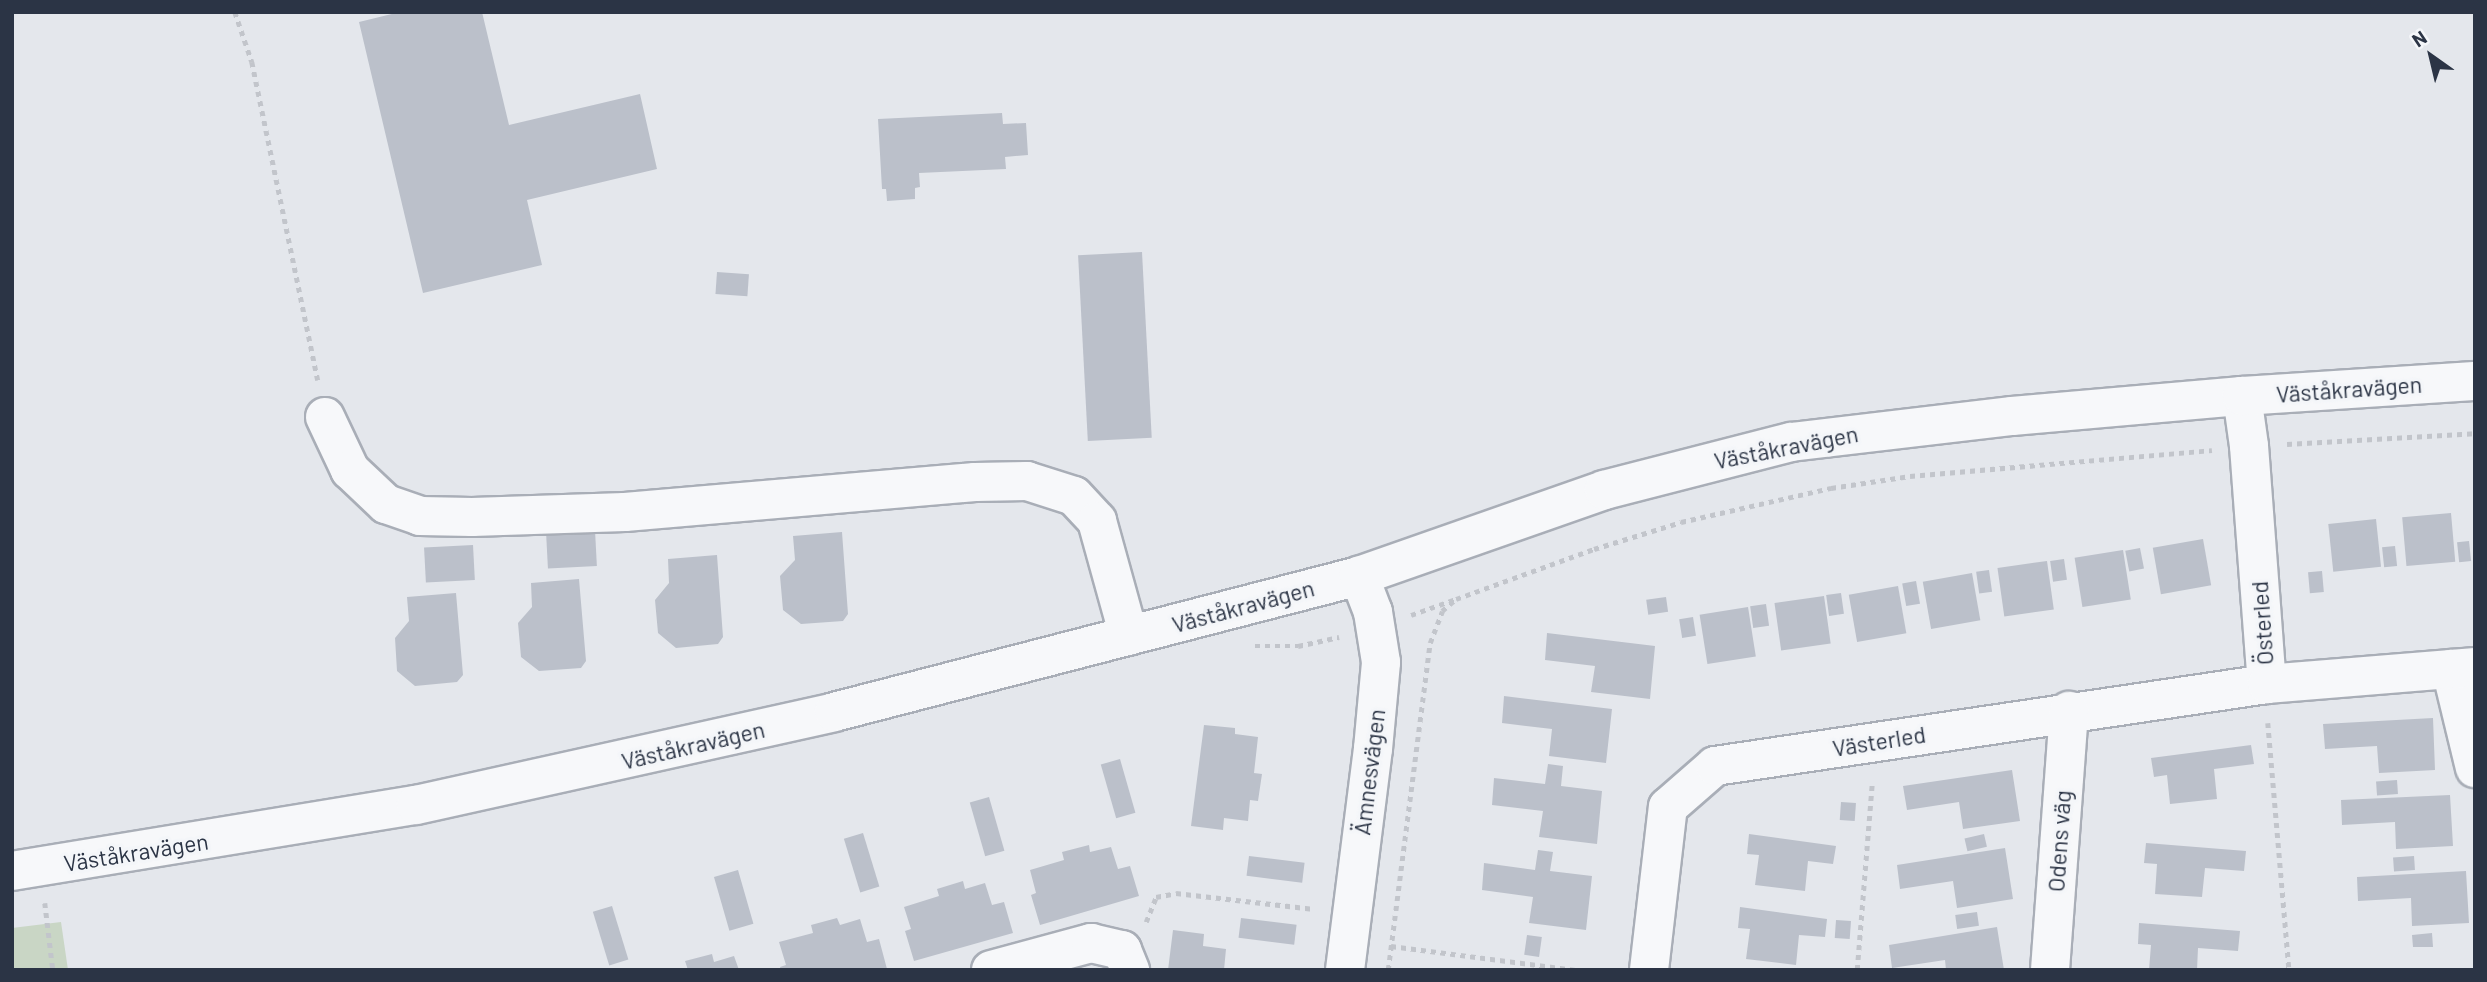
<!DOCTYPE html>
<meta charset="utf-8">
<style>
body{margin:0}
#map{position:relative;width:2487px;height:982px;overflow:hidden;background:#e4e7ec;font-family:Barlow,sans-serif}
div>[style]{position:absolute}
.green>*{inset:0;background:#c9d6c5}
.building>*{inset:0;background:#bbc0ca;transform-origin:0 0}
.path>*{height:4.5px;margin-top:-2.25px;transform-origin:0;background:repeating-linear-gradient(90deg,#c2c5cb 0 5px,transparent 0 10px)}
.roads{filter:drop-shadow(2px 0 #a9aeb7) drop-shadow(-2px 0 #a9aeb7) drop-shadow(0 2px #a9aeb7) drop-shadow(0 -2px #a9aeb7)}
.minor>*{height:38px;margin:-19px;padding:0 19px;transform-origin:19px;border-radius:19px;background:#f7f8fa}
span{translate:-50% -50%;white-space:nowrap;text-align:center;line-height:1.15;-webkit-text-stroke:7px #f4f6f9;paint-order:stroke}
.street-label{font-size:23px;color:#2b3445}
.frame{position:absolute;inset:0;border:14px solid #2b3445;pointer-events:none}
.north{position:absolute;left:2396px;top:21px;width:70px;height:70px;-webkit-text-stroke:5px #f4f6f9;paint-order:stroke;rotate:326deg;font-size:19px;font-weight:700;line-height:28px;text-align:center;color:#2b3445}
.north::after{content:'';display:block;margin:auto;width:24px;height:32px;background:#2b3445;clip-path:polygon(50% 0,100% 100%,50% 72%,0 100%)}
</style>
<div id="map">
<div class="green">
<div style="clip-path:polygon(61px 922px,68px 970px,12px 970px,12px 928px)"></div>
</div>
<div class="building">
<div style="clip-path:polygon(400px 12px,482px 12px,509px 125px,640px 94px,657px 169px,527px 200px,542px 265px,423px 293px,359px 22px)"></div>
<div style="clip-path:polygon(1002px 113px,1003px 124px,1026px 123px,1028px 155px,1005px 157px,1006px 169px,919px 173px,920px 187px,915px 188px,915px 199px,887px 201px,886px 189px,882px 189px,878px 119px)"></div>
<div style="left:1142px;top:252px;width:186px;height:64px;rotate:87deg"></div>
<div style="left:717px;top:272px;width:32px;height:22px;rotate:4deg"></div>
<div style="left:2451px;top:513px;width:49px;height:49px;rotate:85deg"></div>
<div style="left:2376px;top:519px;width:48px;height:48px;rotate:84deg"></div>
<div style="left:595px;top:530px;width:36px;height:49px;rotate:87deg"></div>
<div style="clip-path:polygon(842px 532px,848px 614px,843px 621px,801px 624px,783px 610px,780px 576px,795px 560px,793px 536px)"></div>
<div style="left:2203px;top:539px;width:47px;height:51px;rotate:80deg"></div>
<div style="left:2469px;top:541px;width:20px;height:12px;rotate:84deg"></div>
<div style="left:473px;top:545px;width:35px;height:49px;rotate:87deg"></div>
<div style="left:2395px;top:546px;width:20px;height:13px;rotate:84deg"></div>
<div style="left:2140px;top:548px;width:21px;height:15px;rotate:79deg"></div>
<div style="left:2123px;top:550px;width:50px;height:49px;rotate:81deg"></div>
<div style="clip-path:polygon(717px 555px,723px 637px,718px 644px,676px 648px,658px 633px,655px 600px,669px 583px,668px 559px)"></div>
<div style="left:2064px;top:559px;width:21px;height:14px;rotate:82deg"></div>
<div style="left:2047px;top:561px;width:49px;height:50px;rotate:82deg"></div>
<div style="left:1989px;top:570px;width:22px;height:13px;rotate:82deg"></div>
<div style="left:2322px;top:571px;width:21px;height:14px;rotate:85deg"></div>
<div style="left:1972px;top:573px;width:48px;height:50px;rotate:80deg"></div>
<div style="clip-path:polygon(579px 579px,586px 661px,581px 668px,539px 671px,521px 657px,518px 623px,532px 607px,531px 583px)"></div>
<div style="left:1916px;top:581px;width:23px;height:14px;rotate:80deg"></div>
<div style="left:1898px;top:586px;width:48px;height:50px;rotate:80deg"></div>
<div style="clip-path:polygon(456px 593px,463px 675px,457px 682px,415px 686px,397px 671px,395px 638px,409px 621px,407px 597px)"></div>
<div style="left:1841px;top:593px;width:21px;height:15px;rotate:82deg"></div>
<div style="left:1824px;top:596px;width:48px;height:50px;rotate:82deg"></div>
<div style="left:1666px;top:597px;width:15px;height:20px;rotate:82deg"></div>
<div style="left:1766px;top:604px;width:22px;height:16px;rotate:82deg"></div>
<div style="left:1748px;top:607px;width:50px;height:49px;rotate:81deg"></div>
<div style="left:1693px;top:617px;width:19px;height:14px;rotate:81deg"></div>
<div style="clip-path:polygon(1547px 633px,1655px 646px,1650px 699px,1591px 692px,1595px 666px,1545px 660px)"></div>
<div style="clip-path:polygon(1504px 696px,1612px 709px,1606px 763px,1549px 756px,1552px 729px,1502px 723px)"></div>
<div style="clip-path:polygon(2433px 718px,2435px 770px,2379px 773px,2377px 746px,2325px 749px,2323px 724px)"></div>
<div style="clip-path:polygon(1204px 725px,1235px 728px,1235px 734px,1258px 737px,1254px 773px,1262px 774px,1258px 801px,1250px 800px,1248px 821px,1224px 818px,1223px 830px,1191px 826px)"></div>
<div style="clip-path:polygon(2251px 745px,2254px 764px,2214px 769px,2217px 799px,2170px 804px,2167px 775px,2154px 777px,2151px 758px)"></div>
<div style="left:1120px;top:759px;width:56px;height:20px;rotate:74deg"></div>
<div style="clip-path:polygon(1548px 764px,1563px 766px,1561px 786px,1602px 791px,1597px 844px,1539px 837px,1543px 811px,1492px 805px,1494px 778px,1545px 784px)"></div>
<div style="clip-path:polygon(2012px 770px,2020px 821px,1963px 829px,1959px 802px,1907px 810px,1903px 786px)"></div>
<div style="left:2397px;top:780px;width:14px;height:21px;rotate:86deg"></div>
<div style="clip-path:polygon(2450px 795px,2453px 846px,2396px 849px,2395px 822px,2342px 825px,2341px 800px)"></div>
<div style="left:989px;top:797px;width:56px;height:20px;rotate:74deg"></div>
<div style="left:1841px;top:802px;width:15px;height:18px;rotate:4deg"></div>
<div style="left:863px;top:833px;width:56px;height:20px;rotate:73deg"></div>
<div style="clip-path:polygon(1749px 834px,1836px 846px,1833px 864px,1808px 861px,1805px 891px,1755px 885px,1759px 855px,1747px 854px)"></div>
<div style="left:1984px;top:834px;width:13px;height:20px;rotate:77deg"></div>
<div style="clip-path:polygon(2146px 843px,2246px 851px,2244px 871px,2205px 868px,2202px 897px,2155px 894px,2157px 864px,2144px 863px)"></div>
<div style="clip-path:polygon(1089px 845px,1090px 852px,1111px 847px,1118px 869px,1130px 866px,1139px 896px,1040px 925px,1031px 895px,1036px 893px,1030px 870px,1064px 860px,1062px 852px)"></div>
<div style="clip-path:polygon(2005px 848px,2013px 899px,1957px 908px,1953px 881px,1900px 889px,1897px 865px)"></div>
<div style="clip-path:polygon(1538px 850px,1553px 852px,1550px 871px,1592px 876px,1586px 930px,1529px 923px,1533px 897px,1482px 890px,1484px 863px,1535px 870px)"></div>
<div style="left:1249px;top:856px;width:56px;height:20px;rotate:7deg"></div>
<div style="left:2414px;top:856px;width:14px;height:21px;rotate:86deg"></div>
<div style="left:738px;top:870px;width:56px;height:25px;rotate:74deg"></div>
<div style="clip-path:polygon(2466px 871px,2469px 923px,2412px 926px,2411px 898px,2358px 901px,2357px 877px)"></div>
<div style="clip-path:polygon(963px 881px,965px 889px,985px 883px,992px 905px,1004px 902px,1013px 933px,914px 961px,905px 931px,911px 929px,904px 907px,939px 896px,937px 889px)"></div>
<div style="left:612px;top:906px;width:56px;height:20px;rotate:73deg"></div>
<div style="clip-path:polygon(1740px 907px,1827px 919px,1825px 937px,1799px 935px,1796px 965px,1746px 959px,1750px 929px,1738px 928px)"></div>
<div style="left:1977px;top:912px;width:14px;height:22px;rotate:82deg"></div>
<div style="clip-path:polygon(837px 918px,840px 925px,860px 919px,867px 942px,879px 939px,887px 969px,781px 970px,780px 967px,786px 965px,779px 942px,813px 933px,811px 925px)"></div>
<div style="left:1241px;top:918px;width:56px;height:20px;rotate:7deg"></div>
<div style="left:1836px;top:920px;width:15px;height:18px;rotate:4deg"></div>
<div style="clip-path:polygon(2139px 923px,2240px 931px,2238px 951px,2198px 948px,2197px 970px,2149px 970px,2151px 945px,2138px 944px)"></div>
<div style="clip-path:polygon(1997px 927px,2004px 970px,1946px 970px,1945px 960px,1892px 968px,1889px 945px)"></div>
<div style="clip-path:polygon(1173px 930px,1204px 934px,1203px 946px,1226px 949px,1224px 970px,1168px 970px)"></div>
<div style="clip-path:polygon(2432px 933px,2433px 947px,2413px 947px,2412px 935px)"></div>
<div style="left:1527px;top:935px;width:15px;height:20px;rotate:8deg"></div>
<div style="clip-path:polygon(712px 954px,714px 962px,734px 956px,739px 970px,688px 970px,685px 961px)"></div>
</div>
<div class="path">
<div style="left:235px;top:12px;width:53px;rotate:71.2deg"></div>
<div style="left:252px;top:62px;width:325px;rotate:78.3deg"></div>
<div style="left:2287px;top:444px;width:188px;rotate:-3.3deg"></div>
<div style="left:1411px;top:615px;width:48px;rotate:-19.6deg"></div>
<div style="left:1255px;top:646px;width:43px"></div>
<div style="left:1298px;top:646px;width:42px;rotate:-12.4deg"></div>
<div style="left:2268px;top:723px;width:248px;rotate:85.1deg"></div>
<div style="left:45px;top:903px;width:67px;rotate:83.2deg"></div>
<div style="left:1146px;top:922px;width:27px;rotate:-68deg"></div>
<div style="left:1156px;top:897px;width:20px;rotate:-11deg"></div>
<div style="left:1176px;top:893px;width:139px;rotate:6.6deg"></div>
<div style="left:1391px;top:946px;width:188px;rotate:7.4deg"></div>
<div style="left:1388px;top:970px;width:330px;rotate:-82.7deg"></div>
<div style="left:1430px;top:643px;width:34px;rotate:-69deg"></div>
<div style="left:1442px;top:611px;width:18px;rotate:-41deg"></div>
<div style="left:1456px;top:599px;width:147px;rotate:-19.9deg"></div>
<div style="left:1594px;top:549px;width:91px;rotate:-17.2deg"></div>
<div style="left:1681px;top:522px;width:154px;rotate:-12.8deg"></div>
<div style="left:1831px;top:488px;width:80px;rotate:-8.6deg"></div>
<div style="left:1910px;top:476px;width:303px;rotate:-4.9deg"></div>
<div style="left:1857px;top:970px;width:189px;rotate:-85.4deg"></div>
</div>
<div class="roads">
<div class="minor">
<div style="left:2242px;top:396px;width:50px;rotate:82deg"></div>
<div style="left:2249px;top:446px;width:239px;rotate:85.7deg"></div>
<div style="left:325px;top:417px;width:59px;rotate:64.7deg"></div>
<div style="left:350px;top:470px;width:50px;rotate:43.4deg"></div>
<div style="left:386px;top:504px;width:36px;rotate:19deg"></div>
<div style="left:420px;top:516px;width:52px;rotate:1.1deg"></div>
<div style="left:472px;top:517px;width:153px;rotate:-1.9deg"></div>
<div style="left:625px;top:512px;width:351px;rotate:-4.9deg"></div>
<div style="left:975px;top:482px;width:52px;rotate:-1.1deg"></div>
<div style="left:1027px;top:481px;width:49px;rotate:17.7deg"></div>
<div style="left:1074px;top:496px;width:34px;rotate:47deg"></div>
<div style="left:1097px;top:521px;width:119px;rotate:74.5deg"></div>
<div style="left:2451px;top:669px;width:102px;rotate:76.4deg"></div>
<div style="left:12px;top:871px;width:409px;rotate:-9.3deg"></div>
<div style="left:416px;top:805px;width:428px;rotate:-12.5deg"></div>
<div style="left:834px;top:712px;width:542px;rotate:-14.52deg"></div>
<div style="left:1359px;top:576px;width:260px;rotate:-19.3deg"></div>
<div style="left:1604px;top:490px;width:193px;rotate:-14.4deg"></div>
<div style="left:1791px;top:442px;width:223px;rotate:-6.7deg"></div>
<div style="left:2012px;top:416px;width:231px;rotate:-5deg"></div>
<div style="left:2242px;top:396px;width:233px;rotate:-3.7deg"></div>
<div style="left:991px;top:970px;width:104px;rotate:-15.1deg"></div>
<div style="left:1091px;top:943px;width:32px;rotate:13deg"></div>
<div style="left:1122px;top:950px;width:22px;rotate:68deg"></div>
<div style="left:1345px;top:970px;width:223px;rotate:-82.8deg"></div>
<div style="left:1373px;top:749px;width:87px;rotate:-84.7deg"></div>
<div style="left:1381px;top:662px;width:51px;rotate:-99.1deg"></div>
<div style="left:1373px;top:612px;width:39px;rotate:-111deg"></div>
<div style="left:1649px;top:970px;width:164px;rotate:-83.4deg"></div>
<div style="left:1668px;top:807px;width:62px;rotate:-41.1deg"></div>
<div style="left:1715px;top:766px;width:558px;rotate:-8.45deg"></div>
<div style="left:2267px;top:684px;width:209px;rotate:-4.7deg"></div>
<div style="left:2050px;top:970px;width:260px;rotate:-85.8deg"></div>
</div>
</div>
<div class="street-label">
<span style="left:2349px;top:389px;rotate:-4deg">Väståkravägen</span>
<span style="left:1786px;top:447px;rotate:-11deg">Väståkravägen</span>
<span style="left:1243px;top:606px;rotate:-15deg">Väståkravägen</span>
<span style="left:2262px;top:623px;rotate:-94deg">Österled</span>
<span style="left:1879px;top:741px;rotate:-9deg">Västerled</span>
<span style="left:693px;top:745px;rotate:-13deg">Väståkravägen</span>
<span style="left:1369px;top:772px;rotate:-83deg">Ämnesvägen</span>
<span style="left:2059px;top:841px;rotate:-86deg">Odens väg</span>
<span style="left:136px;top:852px;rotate:-9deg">Väståkravägen</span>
</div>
<div class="frame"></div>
<div class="north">N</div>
</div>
